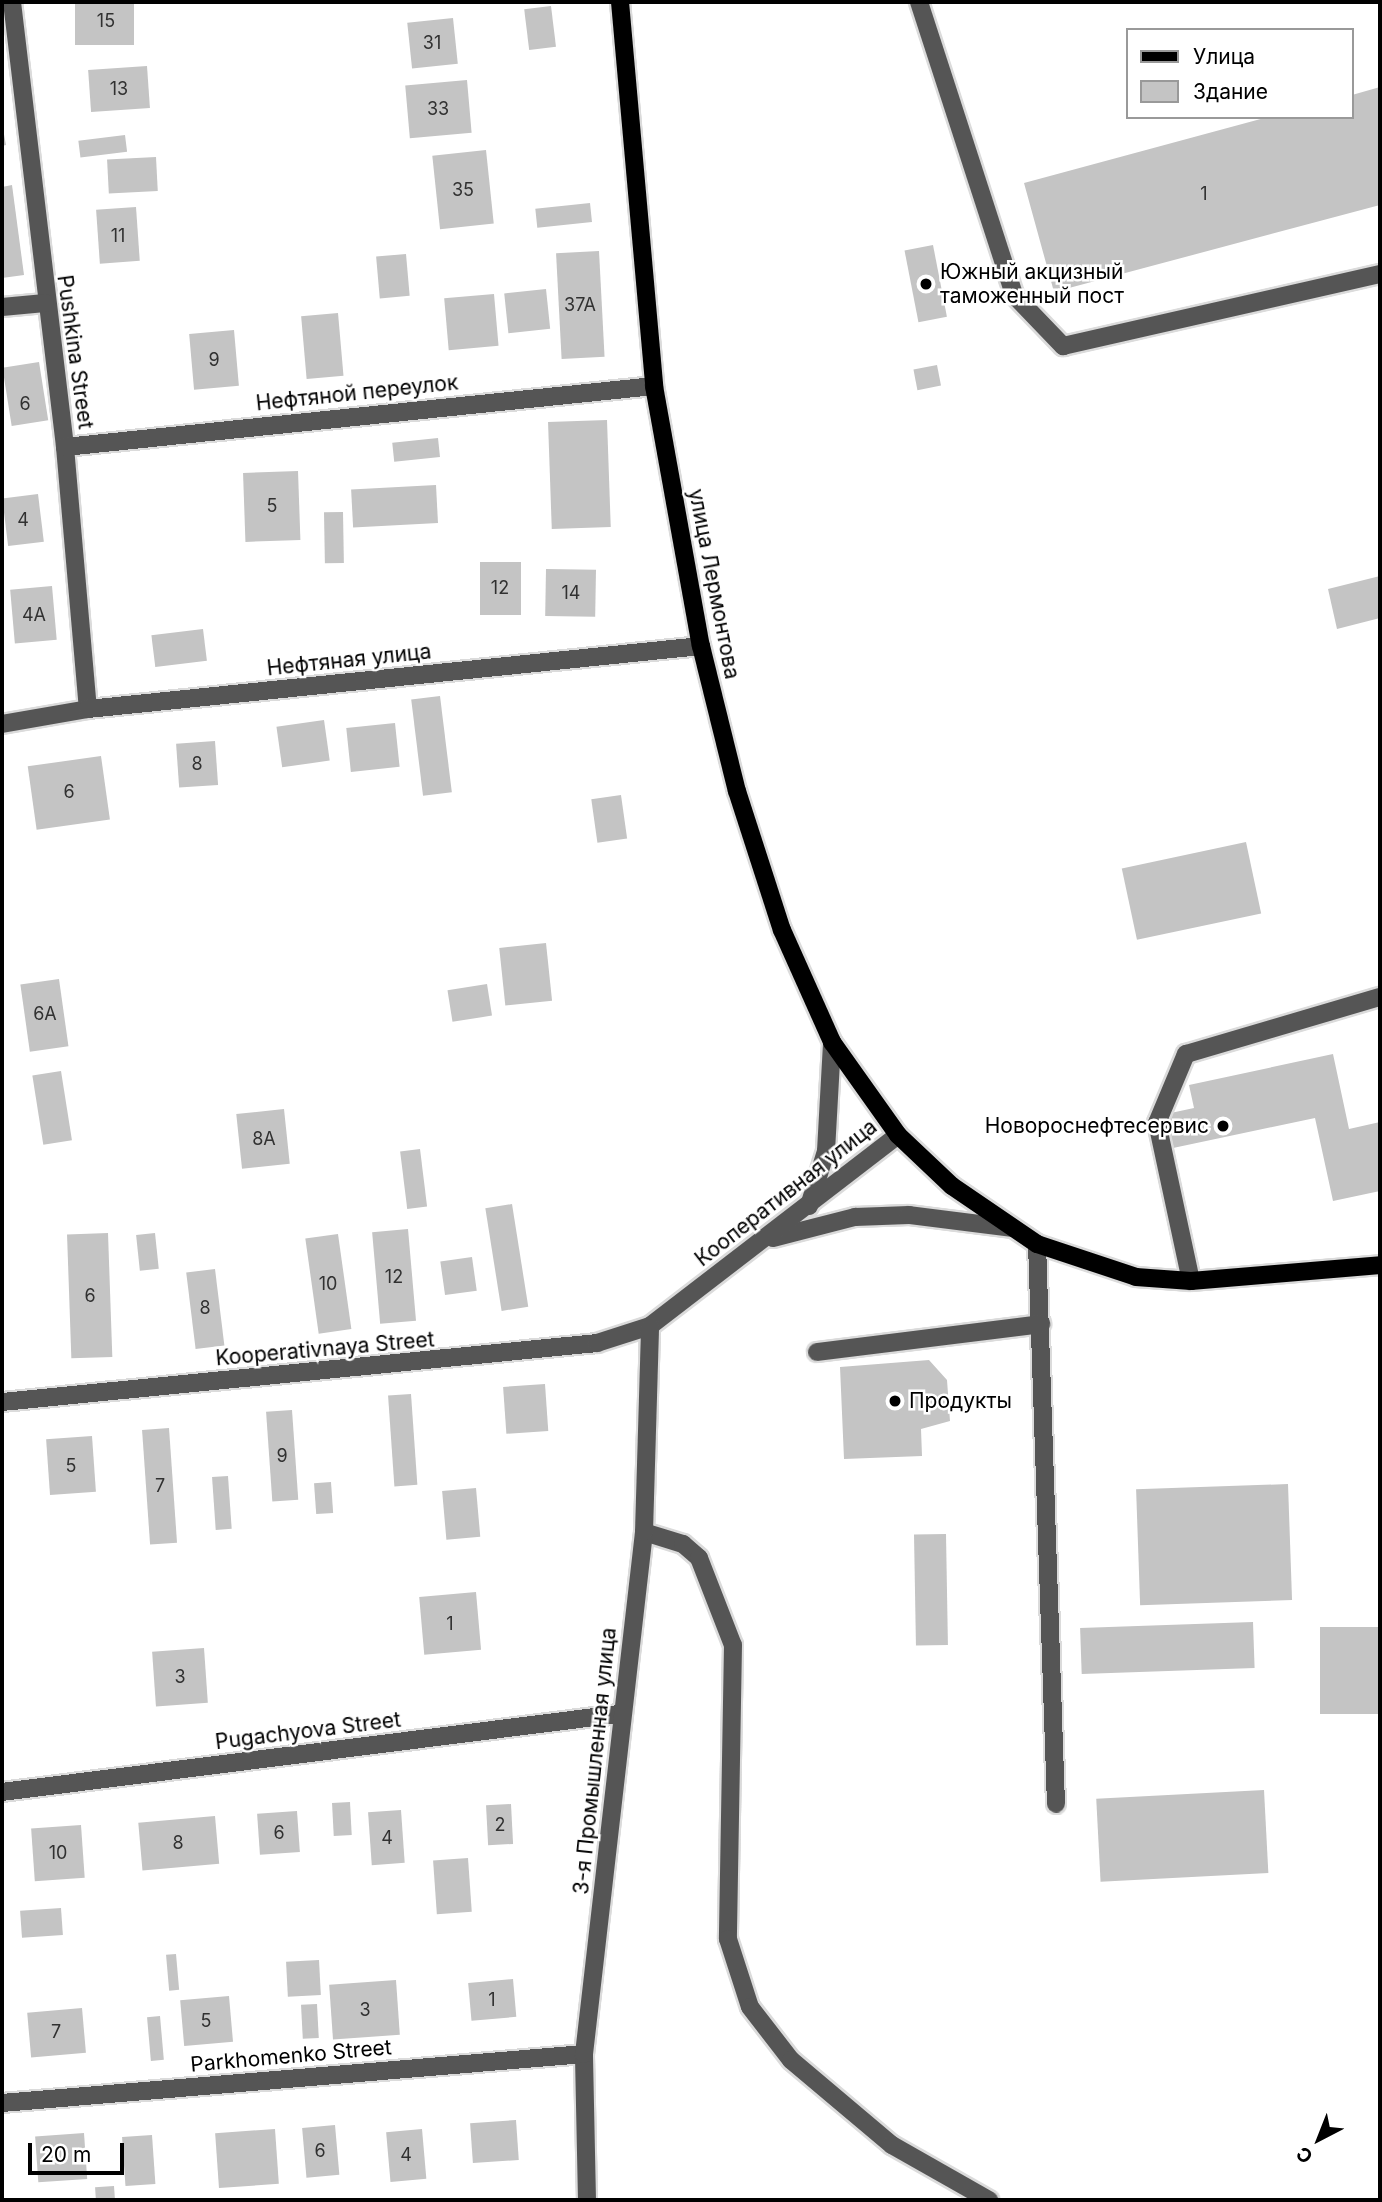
<!DOCTYPE html>
<meta charset="utf-8">
<style>
body{margin:0}
#map{position:relative;width:1382px;height:2202px;overflow:hidden;background:#fff;font-family:Inter,sans-serif}
div>[style]{position:absolute}
.building>*{inset:0;background:#c4c4c4;transform-origin:0 0}
.roads{filter:drop-shadow(2px 0 #dbdbdb) drop-shadow(-2px 0 #dbdbdb) drop-shadow(0 2px #dbdbdb) drop-shadow(0 -2px #dbdbdb)}
.minor>*{height:18px;margin:-9px;padding:0 9px;transform-origin:9px;border-radius:9px;background:#555}
.major>*{height:18px;margin:-9px;padding:0 9px;transform-origin:9px;border-radius:9px;background:#000}
.dots>*{width:19px;height:19px;translate:-50% -50%;box-sizing:border-box;border:4px solid #fff;border-radius:50%}
span{translate:-50% -50%;white-space:nowrap;text-align:center;line-height:1.15;-webkit-text-stroke:5px #fff;paint-order:stroke}
.number-label{font-size:18px;color:#313131}
.number-label span{-webkit-text-stroke-width:0}
.poi-label{font-size:21px;color:#000}
.left{translate:0 -50%;text-align:left}
.right{translate:-100% -50%;text-align:right}
.street-label{font-size:21px;color:#000}
.frame{position:absolute;inset:0;border:4px solid #000;pointer-events:none}
.legend{position:absolute;left:1126px;top:28px;width:228px;height:91px;box-sizing:border-box;background:#fff;border:2px solid #999;margin:0;padding:9px 12px;list-style:none;font-size:21px;color:#000}
.legend li{display:flex;align-items:center;gap:14px;height:35px}
.legend b{width:35px;border:2px solid #999}
.north{position:absolute;left:1284px;top:2104px;width:70px;height:70px;-webkit-text-stroke:5px #fff;paint-order:stroke;rotate:222deg;font-size:19px;font-weight:700;line-height:28px;text-align:center;color:#000}
.north::after{content:'';display:block;margin:auto;width:24px;height:32px;background:#000;clip-path:polygon(50% 0,100% 100%,50% 72%,0 100%)}
.scale{position:absolute;left:28px;top:2143px;width:96px;height:32px;box-sizing:border-box;border:4px solid #000;border-top:0;padding-left:9px;font-size:21px;line-height:24px;white-space:nowrap;color:#000;-webkit-text-stroke:5px #fff;paint-order:stroke}
</style>
<div id="map">
<div class="building">
<div style="left:75px;top:2px;width:59px;height:43px"></div>
<div style="left:551px;top:6px;width:41px;height:27px;rotate:83deg"></div>
<div style="left:453px;top:18px;width:46px;height:46px;rotate:84deg"></div>
<div style="left:147px;top:66px;width:42px;height:59px;rotate:86deg"></div>
<div style="left:467px;top:80px;width:53px;height:62px;rotate:85deg"></div>
<div style="clip-path:polygon(1380px 87px,1380px 205px,1054px 292px,1024px 183px,1268px 117px,1352px 117px,1352px 95px)"></div>
<div style="clip-path:polygon(2px 124px,6px 145px,2px 146px)"></div>
<div style="left:125px;top:135px;width:17px;height:47px;rotate:83deg"></div>
<div style="left:486px;top:150px;width:74px;height:54px;rotate:84deg"></div>
<div style="left:156px;top:157px;width:34px;height:49px;rotate:87deg"></div>
<div style="clip-path:polygon(12px 185px,24px 275px,2px 278px,2px 187px)"></div>
<div style="left:590px;top:203px;width:19px;height:55px;rotate:84deg"></div>
<div style="left:136px;top:207px;width:54px;height:40px;rotate:86deg"></div>
<div style="left:933px;top:245px;width:73px;height:29px;rotate:79deg"></div>
<div style="left:599px;top:251px;width:106px;height:43px;rotate:87deg"></div>
<div style="left:406px;top:254px;width:42px;height:30px;rotate:85deg"></div>
<div style="left:546px;top:289px;width:40px;height:42px;rotate:84deg"></div>
<div style="left:494px;top:294px;width:52px;height:50px;rotate:85deg"></div>
<div style="left:338px;top:313px;width:63px;height:37px;rotate:85deg"></div>
<div style="left:234px;top:330px;width:56px;height:45px;rotate:85deg"></div>
<div style="left:39px;top:362px;width:59px;height:37px;rotate:81deg"></div>
<div style="left:937px;top:365px;width:21px;height:24px;rotate:79deg"></div>
<div style="left:607px;top:420px;width:107px;height:59px;rotate:88deg"></div>
<div style="left:438px;top:438px;width:19px;height:46px;rotate:84deg"></div>
<div style="left:298px;top:471px;width:69px;height:55px;rotate:88deg"></div>
<div style="left:436px;top:485px;width:38px;height:85px;rotate:87deg"></div>
<div style="left:38px;top:494px;width:48px;height:36px;rotate:83deg"></div>
<div style="left:343px;top:512px;width:51px;height:19px;rotate:89deg"></div>
<div style="left:480px;top:562px;width:41px;height:53px"></div>
<div style="left:546px;top:569px;width:50px;height:47px;rotate:1deg"></div>
<div style="clip-path:polygon(1380px 576px,1380px 618px,1337px 629px,1328px 589px)"></div>
<div style="left:52px;top:586px;width:54px;height:42px;rotate:85deg"></div>
<div style="left:203px;top:629px;width:32px;height:52px;rotate:83deg"></div>
<div style="left:440px;top:696px;width:97px;height:29px;rotate:83deg"></div>
<div style="left:324px;top:720px;width:41px;height:48px;rotate:82deg"></div>
<div style="left:395px;top:723px;width:44px;height:49px;rotate:84deg"></div>
<div style="left:215px;top:741px;width:44px;height:39px;rotate:86deg"></div>
<div style="left:101px;top:756px;width:64px;height:74px;rotate:82deg"></div>
<div style="left:621px;top:795px;width:44px;height:30px;rotate:82deg"></div>
<div style="left:1246px;top:842px;width:73px;height:127px;rotate:78deg"></div>
<div style="left:546px;top:943px;width:58px;height:47px;rotate:84deg"></div>
<div style="left:59px;top:979px;width:68px;height:39px;rotate:82deg"></div>
<div style="left:487px;top:984px;width:32px;height:40px;rotate:81deg"></div>
<div style="clip-path:polygon(1333px 1054px,1349px 1129px,1380px 1122px,1380px 1191px,1333px 1201px,1315px 1118px,1173px 1148px,1166px 1114px,1194px 1108px,1189px 1085px)"></div>
<div style="left:61px;top:1071px;width:70px;height:29px;rotate:81deg"></div>
<div style="left:284px;top:1109px;width:55px;height:48px;rotate:84deg"></div>
<div style="left:420px;top:1149px;width:58px;height:20px;rotate:83deg"></div>
<div style="left:512px;top:1204px;width:104px;height:27px;rotate:81deg"></div>
<div style="left:408px;top:1229px;width:92px;height:36px;rotate:85deg"></div>
<div style="left:108px;top:1233px;width:124px;height:41px;rotate:88deg"></div>
<div style="left:155px;top:1233px;width:36px;height:19px;rotate:84deg"></div>
<div style="left:338px;top:1234px;width:96px;height:33px;rotate:82deg"></div>
<div style="left:472px;top:1257px;width:34px;height:32px;rotate:82deg"></div>
<div style="left:215px;top:1269px;width:77px;height:29px;rotate:83deg"></div>
<div style="clip-path:polygon(929px 1360px,947px 1380px,950px 1421px,921px 1429px,922px 1456px,844px 1459px,840px 1367px)"></div>
<div style="left:545px;top:1384px;width:47px;height:42px;rotate:86deg"></div>
<div style="left:411px;top:1394px;width:91px;height:23px;rotate:86deg"></div>
<div style="left:292px;top:1410px;width:90px;height:26px;rotate:86deg"></div>
<div style="left:169px;top:1428px;width:115px;height:27px;rotate:86deg"></div>
<div style="left:92px;top:1436px;width:56px;height:46px;rotate:86deg"></div>
<div style="left:228px;top:1476px;width:53px;height:16px;rotate:86deg"></div>
<div style="left:331px;top:1482px;width:31px;height:17px;rotate:86deg"></div>
<div style="left:1288px;top:1484px;width:116px;height:152px;rotate:88deg"></div>
<div style="left:476px;top:1488px;width:49px;height:34px;rotate:85deg"></div>
<div style="left:946px;top:1534px;width:111px;height:32px;rotate:89deg"></div>
<div style="left:476px;top:1592px;width:58px;height:57px;rotate:85deg"></div>
<div style="left:1253px;top:1622px;width:46px;height:173px;rotate:88deg"></div>
<div style="left:1380px;top:1627px;width:87px;height:60px;rotate:90deg"></div>
<div style="left:204px;top:1648px;width:55px;height:52px;rotate:86deg"></div>
<div style="left:1264px;top:1790px;width:83px;height:168px;rotate:87deg"></div>
<div style="left:350px;top:1802px;width:33px;height:18px;rotate:87deg"></div>
<div style="left:511px;top:1804px;width:40px;height:25px;rotate:87deg"></div>
<div style="left:401px;top:1810px;width:53px;height:33px;rotate:86deg"></div>
<div style="left:297px;top:1811px;width:41px;height:40px;rotate:86deg"></div>
<div style="left:215px;top:1816px;width:48px;height:77px;rotate:85deg"></div>
<div style="left:81px;top:1825px;width:53px;height:50px;rotate:86deg"></div>
<div style="left:468px;top:1858px;width:54px;height:35px;rotate:86deg"></div>
<div style="left:61px;top:1908px;width:27px;height:41px;rotate:86deg"></div>
<div style="left:176px;top:1954px;width:36px;height:10px;rotate:85deg"></div>
<div style="left:319px;top:1960px;width:35px;height:33px;rotate:87deg"></div>
<div style="left:513px;top:1979px;width:38px;height:45px;rotate:85deg"></div>
<div style="left:396px;top:1980px;width:55px;height:67px;rotate:86deg"></div>
<div style="left:229px;top:1996px;width:46px;height:49px;rotate:85deg"></div>
<div style="left:317px;top:2004px;width:34px;height:16px;rotate:87deg"></div>
<div style="left:82px;top:2008px;width:45px;height:55px;rotate:85deg"></div>
<div style="left:160px;top:2016px;width:44px;height:13px;rotate:85deg"></div>
<div style="left:516px;top:2120px;width:40px;height:46px;rotate:86deg"></div>
<div style="left:335px;top:2125px;width:50px;height:33px;rotate:85deg"></div>
<div style="left:275px;top:2129px;width:55px;height:60px;rotate:86deg"></div>
<div style="left:422px;top:2129px;width:50px;height:36px;rotate:85deg"></div>
<div style="left:84px;top:2133px;width:46px;height:49px;rotate:86deg"></div>
<div style="left:152px;top:2135px;width:49px;height:30px;rotate:86deg"></div>
<div style="left:114px;top:2186px;width:14px;height:19px;rotate:86deg"></div>
</div>
<div class="roads">
<div class="minor">
<div style="left:12px;top:2px;width:448px;rotate:83.2deg"></div>
<div style="left:65px;top:447px;width:263px;rotate:85deg"></div>
<div style="left:919px;top:2px;width:308px;rotate:72deg"></div>
<div style="left:1014px;top:295px;width:71px;rotate:46.1deg"></div>
<div style="left:1063px;top:346px;width:325px;rotate:-12.8deg"></div>
<div style="left:2px;top:307px;width:43px;rotate:-5.3deg"></div>
<div style="left:65px;top:447px;width:592px;rotate:-5.91deg"></div>
<div style="left:2px;top:724px;width:87px;rotate:-9.9deg"></div>
<div style="left:88px;top:709px;width:616px;rotate:-5.87deg"></div>
<div style="left:809px;top:1206px;width:58px;rotate:-72.8deg"></div>
<div style="left:826px;top:1151px;width:109px;rotate:-86.8deg"></div>
<div style="left:773px;top:1238px;width:85px;rotate:-14.4deg"></div>
<div style="left:855px;top:1217px;width:54px;rotate:-2.1deg"></div>
<div style="left:909px;top:1215px;width:104px;rotate:7.2deg"></div>
<div style="left:1037px;top:1244px;width:560px;rotate:88.06deg"></div>
<div style="left:1191px;top:1281px;width:162px;rotate:-102.1deg"></div>
<div style="left:1157px;top:1123px;width:75px;rotate:-67.2deg"></div>
<div style="left:1186px;top:1054px;width:202px;rotate:-16.4deg"></div>
<div style="left:817px;top:1352px;width:226px;rotate:-7.1deg"></div>
<div style="left:2px;top:1402px;width:598px;rotate:-5.66deg"></div>
<div style="left:597px;top:1343px;width:56px;rotate:-17.8deg"></div>
<div style="left:650px;top:1326px;width:313px;rotate:-37.6deg"></div>
<div style="left:644px;top:1532px;width:41px;rotate:17.1deg"></div>
<div style="left:683px;top:1544px;width:21px;rotate:41deg"></div>
<div style="left:699px;top:1558px;width:93px;rotate:68.7deg"></div>
<div style="left:733px;top:1645px;width:294px;rotate:91deg"></div>
<div style="left:728px;top:1939px;width:71px;rotate:72.1deg"></div>
<div style="left:750px;top:2007px;width:67px;rotate:52.3deg"></div>
<div style="left:791px;top:2060px;width:132px;rotate:40.1deg"></div>
<div style="left:892px;top:2145px;width:112px;rotate:29.6deg"></div>
<div style="left:2px;top:1792px;width:622px;rotate:-7.21deg"></div>
<div style="left:2px;top:2103px;width:584px;rotate:-4.81deg"></div>
<div style="left:587px;top:2200px;width:146px;rotate:-91.2deg"></div>
<div style="left:584px;top:2054px;width:525px;rotate:-83.44deg"></div>
<div style="left:644px;top:1532px;width:206px;rotate:-88.3deg"></div>
</div>
<div class="major">
<div style="left:620px;top:2px;width:386px;rotate:84.9deg"></div>
<div style="left:654px;top:386px;width:264px;rotate:79.8deg"></div>
<div style="left:701px;top:646px;width:149px;rotate:76.1deg"></div>
<div style="left:737px;top:791px;width:146px;rotate:72.1deg"></div>
<div style="left:782px;top:930px;width:123px;rotate:65.9deg"></div>
<div style="left:832px;top:1042px;width:114px;rotate:54.6deg"></div>
<div style="left:898px;top:1135px;width:74px;rotate:43.4deg"></div>
<div style="left:952px;top:1186px;width:103px;rotate:34.3deg"></div>
<div style="left:1037px;top:1244px;width:104px;rotate:18.4deg"></div>
<div style="left:1136px;top:1277px;width:55px;rotate:4.2deg"></div>
<div style="left:1191px;top:1281px;width:190px;rotate:-4.8deg"></div>
</div>
</div>
<div class="dots">
<div style="left:926px;top:284px;background:#000"></div>
<div style="left:1223px;top:1126px;background:#000"></div>
<div style="left:895px;top:1401px;background:#000"></div>
</div>
<div class="number-label">
<span style="left:106px;top:21px">15</span>
<span style="left:432px;top:43px">31</span>
<span style="left:119px;top:89px">13</span>
<span style="left:438px;top:109px">33</span>
<span style="left:463px;top:190px">35</span>
<span style="left:1204px;top:194px">1</span>
<span style="left:118px;top:236px">11</span>
<span style="left:580px;top:305px">37А</span>
<span style="left:214px;top:360px">9</span>
<span style="left:25px;top:404px">6</span>
<span style="left:272px;top:506px">5</span>
<span style="left:23px;top:520px">4</span>
<span style="left:500px;top:588px">12</span>
<span style="left:571px;top:593px">14</span>
<span style="left:34px;top:615px">4А</span>
<span style="left:197px;top:764px">8</span>
<span style="left:69px;top:792px">6</span>
<span style="left:45px;top:1014px">6А</span>
<span style="left:264px;top:1139px">8А</span>
<span style="left:394px;top:1277px">12</span>
<span style="left:328px;top:1284px">10</span>
<span style="left:90px;top:1296px">6</span>
<span style="left:205px;top:1308px">8</span>
<span style="left:282px;top:1456px">9</span>
<span style="left:71px;top:1466px">5</span>
<span style="left:160px;top:1486px">7</span>
<span style="left:450px;top:1624px">1</span>
<span style="left:180px;top:1677px">3</span>
<span style="left:500px;top:1825px">2</span>
<span style="left:279px;top:1833px">6</span>
<span style="left:387px;top:1838px">4</span>
<span style="left:178px;top:1843px">8</span>
<span style="left:58px;top:1853px">10</span>
<span style="left:492px;top:2000px">1</span>
<span style="left:365px;top:2010px">3</span>
<span style="left:206px;top:2021px">5</span>
<span style="left:56px;top:2032px">7</span>
<span style="left:320px;top:2151px">6</span>
<span style="left:406px;top:2155px">4</span>
</div>
<div class="poi-label">
<span class="left" style="left:940px;top:284px">Южный акцизный<br>таможенный пост</span>
<span class="right" style="left:1209px;top:1126px">Новороснефтесервис</span>
<span class="left" style="left:909px;top:1401px">Продукты</span>
</div>
<div class="street-label">
<span style="left:75px;top:352px;rotate:82deg">Pushkina Street</span>
<span style="left:357px;top:393px;rotate:-6deg">Нефтяной переулок</span>
<span style="left:714px;top:584px;rotate:79deg">улица Лермонтова</span>
<span style="left:349px;top:660px;rotate:-6deg">Нефтяная улица</span>
<span style="left:786px;top:1193px;rotate:-38deg">Кооперативная улица</span>
<span style="left:325px;top:1349px;rotate:-5deg">Kooperativnaya Street</span>
<span style="left:308px;top:1731px;rotate:-7deg">Pugachyova Street</span>
<span style="left:595px;top:1761px;rotate:-84deg">3-я Промышленная улица</span>
<span style="left:291px;top:2056px;rotate:-5deg">Parkhomenko Street</span>
</div>
<div class="frame"></div>
<ul class="legend">
<li><b style="height:9px;background:#000"></b>Улица</li>
<li><b style="height:19px;background:#c4c4c4"></b>Здание</li>
</ul>
<div class="north">С</div>
<div class="scale">20 m</div>
</div>
